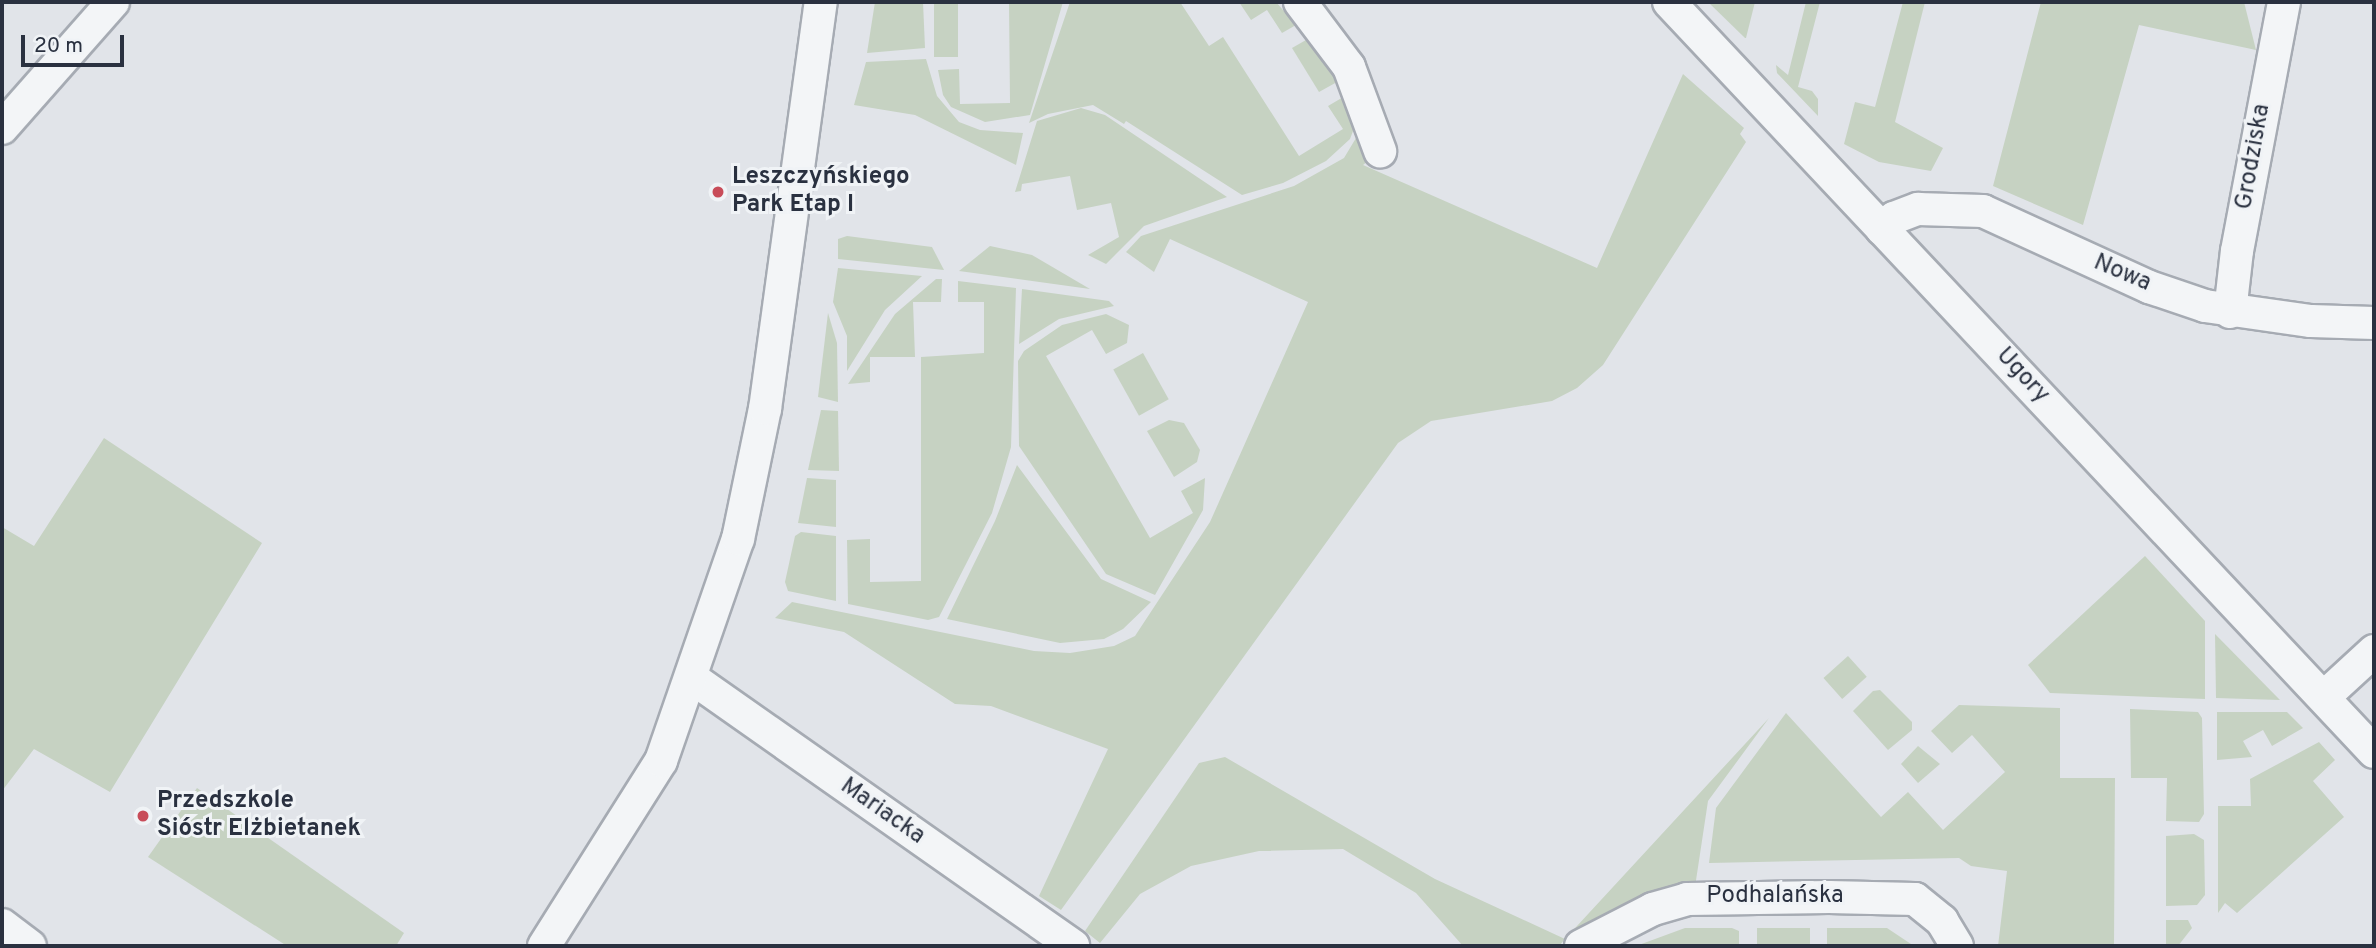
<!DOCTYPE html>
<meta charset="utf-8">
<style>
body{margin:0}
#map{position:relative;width:2376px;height:948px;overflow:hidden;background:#e1e4e9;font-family:Overpass,sans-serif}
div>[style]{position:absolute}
.green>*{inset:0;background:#c6d2c2;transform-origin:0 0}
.roads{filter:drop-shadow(2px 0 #a6abb3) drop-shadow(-2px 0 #a6abb3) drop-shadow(0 2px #a6abb3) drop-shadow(0 -2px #a6abb3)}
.minor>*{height:32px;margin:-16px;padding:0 16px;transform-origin:16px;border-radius:16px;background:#f3f5f7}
.dots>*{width:19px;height:19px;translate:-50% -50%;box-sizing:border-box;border:4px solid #f0f3f6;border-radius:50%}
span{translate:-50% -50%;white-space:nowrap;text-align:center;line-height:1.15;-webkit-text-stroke:6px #f0f3f6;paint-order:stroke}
.street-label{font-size:24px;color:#2a3140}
.poi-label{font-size:24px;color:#2a3140;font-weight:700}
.left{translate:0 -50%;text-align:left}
.frame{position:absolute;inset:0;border:4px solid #2a3140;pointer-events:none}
.scale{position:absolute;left:21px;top:35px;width:103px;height:32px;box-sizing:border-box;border:4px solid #2a3140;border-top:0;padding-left:9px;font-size:21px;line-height:24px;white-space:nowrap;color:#2a3140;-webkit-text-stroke:5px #f0f3f6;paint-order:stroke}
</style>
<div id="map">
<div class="green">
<div style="clip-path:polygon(875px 2px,923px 2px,925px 48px,867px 53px)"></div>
<div style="left:934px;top:2px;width:24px;height:55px"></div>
<div style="clip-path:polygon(1009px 2px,1063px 2px,1030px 115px,985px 122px,951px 107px,943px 95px,938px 70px,959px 69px,960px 104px,1010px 103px)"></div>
<div style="clip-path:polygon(1070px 2px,1180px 2px,1209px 46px,1223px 37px,1299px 156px,1343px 129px,1328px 106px,1345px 96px,1356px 123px,1350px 139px,1326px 161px,1283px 183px,1242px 195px,1126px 121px,1124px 124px,1093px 105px,1048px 114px,1029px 123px)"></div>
<div style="clip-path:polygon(1239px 2px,1276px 2px,1296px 25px,1282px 33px,1267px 10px,1251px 20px)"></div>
<div style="clip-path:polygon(1708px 2px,1755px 2px,1746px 38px,1745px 38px)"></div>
<div style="clip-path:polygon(1806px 2px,1820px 2px,1798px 87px,1812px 91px,1818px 99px,1818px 116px,1777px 73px,1776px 65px,1788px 75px)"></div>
<div style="clip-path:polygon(1903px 2px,1925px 2px,1895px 122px,1943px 148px,1931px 171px,1879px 162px,1844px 144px,1855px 102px,1875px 107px)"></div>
<div style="clip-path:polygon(2041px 2px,2244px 2px,2256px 50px,2139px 25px,2083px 225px,1993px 186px)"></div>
<div style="clip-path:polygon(1306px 40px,1332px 68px,1337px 82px,1319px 92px,1292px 48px)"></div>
<div style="clip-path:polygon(926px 59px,937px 96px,959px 122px,980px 130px,1023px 133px,1016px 165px,915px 115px,854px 105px,866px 62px)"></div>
<div style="clip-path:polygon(1683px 74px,1744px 128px,1740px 134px,1746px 142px,1603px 365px,1577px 388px,1552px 401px,1431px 421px,1398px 443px,1061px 910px,1039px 896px,1108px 749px,991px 706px,955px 704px,844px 632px,775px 618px,792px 602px,1034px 651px,1070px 653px,1114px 646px,1135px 636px,1210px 522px,1308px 302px,1170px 239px,1154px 272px,1126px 252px,1141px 236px,1294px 186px,1344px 158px,1359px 133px,1368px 161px,1363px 165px,1597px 268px)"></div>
<div style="clip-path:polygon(1081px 108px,1105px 115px,1227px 197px,1144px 226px,1106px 264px,1088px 255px,1119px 237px,1111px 203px,1077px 210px,1070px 176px,1022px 184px,1021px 191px,1015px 192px,1037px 121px)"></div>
<div style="clip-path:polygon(847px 236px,932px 247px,944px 270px,838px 259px,838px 239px)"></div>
<div style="clip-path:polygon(990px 246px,1032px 255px,1090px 289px,959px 271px)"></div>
<div style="clip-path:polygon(838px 268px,922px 276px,885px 310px,847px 371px,847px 336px,833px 302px)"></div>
<div style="clip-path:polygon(936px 279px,942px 279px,941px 302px,913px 302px,915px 357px,870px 357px,870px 382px,848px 384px,895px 314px)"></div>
<div style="clip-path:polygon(958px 281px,1016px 288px,1011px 447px,992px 513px,939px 617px,928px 620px,848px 604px,847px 540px,870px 539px,870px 582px,921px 581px,921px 357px,984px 353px,984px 302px,958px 302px)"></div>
<div style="clip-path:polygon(1022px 289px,1109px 301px,1114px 306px,1059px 319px,1019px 344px)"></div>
<div style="clip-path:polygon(828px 313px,837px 343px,838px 402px,818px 397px)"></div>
<div style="clip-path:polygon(1106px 314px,1129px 325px,1127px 343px,1106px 354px,1092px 330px,1046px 356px,1150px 538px,1193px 513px,1181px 491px,1205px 478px,1203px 510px,1155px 595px,1106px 574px,1019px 446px,1018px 361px,1024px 351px,1062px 325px)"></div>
<div style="left:1143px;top:353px;width:53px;height:34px;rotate:61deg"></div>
<div style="clip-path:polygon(821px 410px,838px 411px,839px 471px,808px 470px)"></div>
<div style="clip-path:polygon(1169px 420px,1184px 423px,1200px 450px,1197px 462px,1174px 477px,1147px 431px)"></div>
<div style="clip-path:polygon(104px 438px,262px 543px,110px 792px,34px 749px,2px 791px,2px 527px,34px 546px)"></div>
<div style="clip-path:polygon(1017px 465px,1101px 579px,1151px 602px,1123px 629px,1104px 639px,1060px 643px,947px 619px,995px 521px)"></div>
<div style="clip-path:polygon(807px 478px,836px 480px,836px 527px,798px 523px)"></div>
<div style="clip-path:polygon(801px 532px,836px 536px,836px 601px,788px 591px,785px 582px,795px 536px)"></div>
<div style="clip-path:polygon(2145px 556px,2205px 621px,2205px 699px,2050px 693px,2028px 665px)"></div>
<div style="clip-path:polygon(2215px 634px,2280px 700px,2216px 698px)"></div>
<div style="left:1848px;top:656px;width:28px;height:33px;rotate:48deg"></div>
<div style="clip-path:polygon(1880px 690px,1912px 722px,1912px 730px,1888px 750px,1853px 711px,1873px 691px)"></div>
<div style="clip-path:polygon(1959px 705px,2060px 708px,2060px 778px,2115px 778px,2114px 946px,1998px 946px,2007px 871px,1971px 866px,1959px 858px,1709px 863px,1716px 808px,1786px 713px,1881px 817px,1908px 792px,1943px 830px,2005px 772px,1972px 735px,1952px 753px,1931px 731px)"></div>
<div style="clip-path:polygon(2130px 709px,2198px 712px,2202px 718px,2204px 814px,2199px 822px,2166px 821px,2167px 778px,2131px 778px)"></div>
<div style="clip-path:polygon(2217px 712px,2287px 712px,2303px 728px,2272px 746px,2263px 730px,2243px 741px,2252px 757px,2217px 760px)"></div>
<div style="clip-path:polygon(1769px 718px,1708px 801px,1695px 887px,1570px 944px,1565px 939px,1559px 946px,1463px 946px,1416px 893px,1343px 849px,1259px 851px,1191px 866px,1140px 894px,1100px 943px,1085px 931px,1199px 763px,1225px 757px,1435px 879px,1565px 939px)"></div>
<div style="clip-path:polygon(2319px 742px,2335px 760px,2313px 781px,2344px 817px,2237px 913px,2225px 903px,2218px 913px,2218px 806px,2251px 806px,2250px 779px)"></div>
<div style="clip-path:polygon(1918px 746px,1940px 764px,1918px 783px,1901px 764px)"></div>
<div style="clip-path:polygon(197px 788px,404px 933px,396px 946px,287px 946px,148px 857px)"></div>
<div style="clip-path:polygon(2194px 834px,2204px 840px,2205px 895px,2197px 905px,2166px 906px,2166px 836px)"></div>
<div style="clip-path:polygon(2166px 920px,2188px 920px,2192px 928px,2178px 946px,2166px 946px)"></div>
<div style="clip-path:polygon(1685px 928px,1732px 928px,1739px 931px,1739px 946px,1636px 946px)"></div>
<div style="left:1810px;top:928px;width:18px;height:53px;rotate:90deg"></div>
<div style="clip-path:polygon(1827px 928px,1887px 928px,1914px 946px,1827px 946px)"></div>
</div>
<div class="roads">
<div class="minor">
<div style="left:1300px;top:2px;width:81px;rotate:53deg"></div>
<div style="left:1349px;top:67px;width:90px;rotate:69.7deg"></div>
<div style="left:1669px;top:2px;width:1029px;rotate:46.77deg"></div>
<div style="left:2px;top:128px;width:168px;rotate:-48.6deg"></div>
<div style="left:1882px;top:229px;width:16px;rotate:-43deg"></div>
<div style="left:1894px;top:218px;width:26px;rotate:-21deg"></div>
<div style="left:1918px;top:209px;width:65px;rotate:1.8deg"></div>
<div style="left:1983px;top:211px;width:183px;rotate:24.6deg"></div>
<div style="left:2149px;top:287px;width:59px;rotate:18.7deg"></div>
<div style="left:2205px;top:306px;width:107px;rotate:8.1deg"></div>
<div style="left:2311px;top:321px;width:63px;rotate:1.8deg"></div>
<div style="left:2230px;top:312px;width:61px;rotate:-83.5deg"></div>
<div style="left:2237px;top:251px;width:253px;rotate:-79.3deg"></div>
<div style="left:692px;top:678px;width:466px;rotate:35.1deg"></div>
<div style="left:2324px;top:697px;width:68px;rotate:-42.6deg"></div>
<div style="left:2px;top:925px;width:35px;rotate:37deg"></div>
<div style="left:544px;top:946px;width:219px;rotate:-57.7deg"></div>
<div style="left:661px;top:761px;width:235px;rotate:-70.9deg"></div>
<div style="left:738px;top:539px;width:133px;rotate:-78.3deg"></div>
<div style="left:765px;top:409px;width:411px;rotate:-82.2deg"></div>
<div style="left:1581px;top:946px;width:81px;rotate:-27.2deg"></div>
<div style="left:1653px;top:909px;width:35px;rotate:-16deg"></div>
<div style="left:1687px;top:899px;width:142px;rotate:-0.8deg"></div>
<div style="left:1829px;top:897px;width:86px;rotate:1.3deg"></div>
<div style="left:1915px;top:899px;width:35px;rotate:39deg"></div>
<div style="left:1942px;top:921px;width:29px;rotate:59deg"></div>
</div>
</div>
<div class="dots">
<div style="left:718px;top:192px;background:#c84c59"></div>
<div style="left:143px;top:816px;background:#c84c59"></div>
</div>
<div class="street-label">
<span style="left:2254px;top:157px;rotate:-80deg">Grodziska</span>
<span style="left:2122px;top:274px;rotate:23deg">Nowa</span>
<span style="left:2022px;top:376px;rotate:47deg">Ugory</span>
<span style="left:882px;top:812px;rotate:35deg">Mariacka</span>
<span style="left:1775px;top:897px">Podhalańska</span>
</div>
<div class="poi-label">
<span class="left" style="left:732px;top:192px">Leszczyńskiego<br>Park Etap I</span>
<span class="left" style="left:157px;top:816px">Przedszkole<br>Sióstr Elżbietanek</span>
</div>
<div class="frame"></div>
<div class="scale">20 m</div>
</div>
